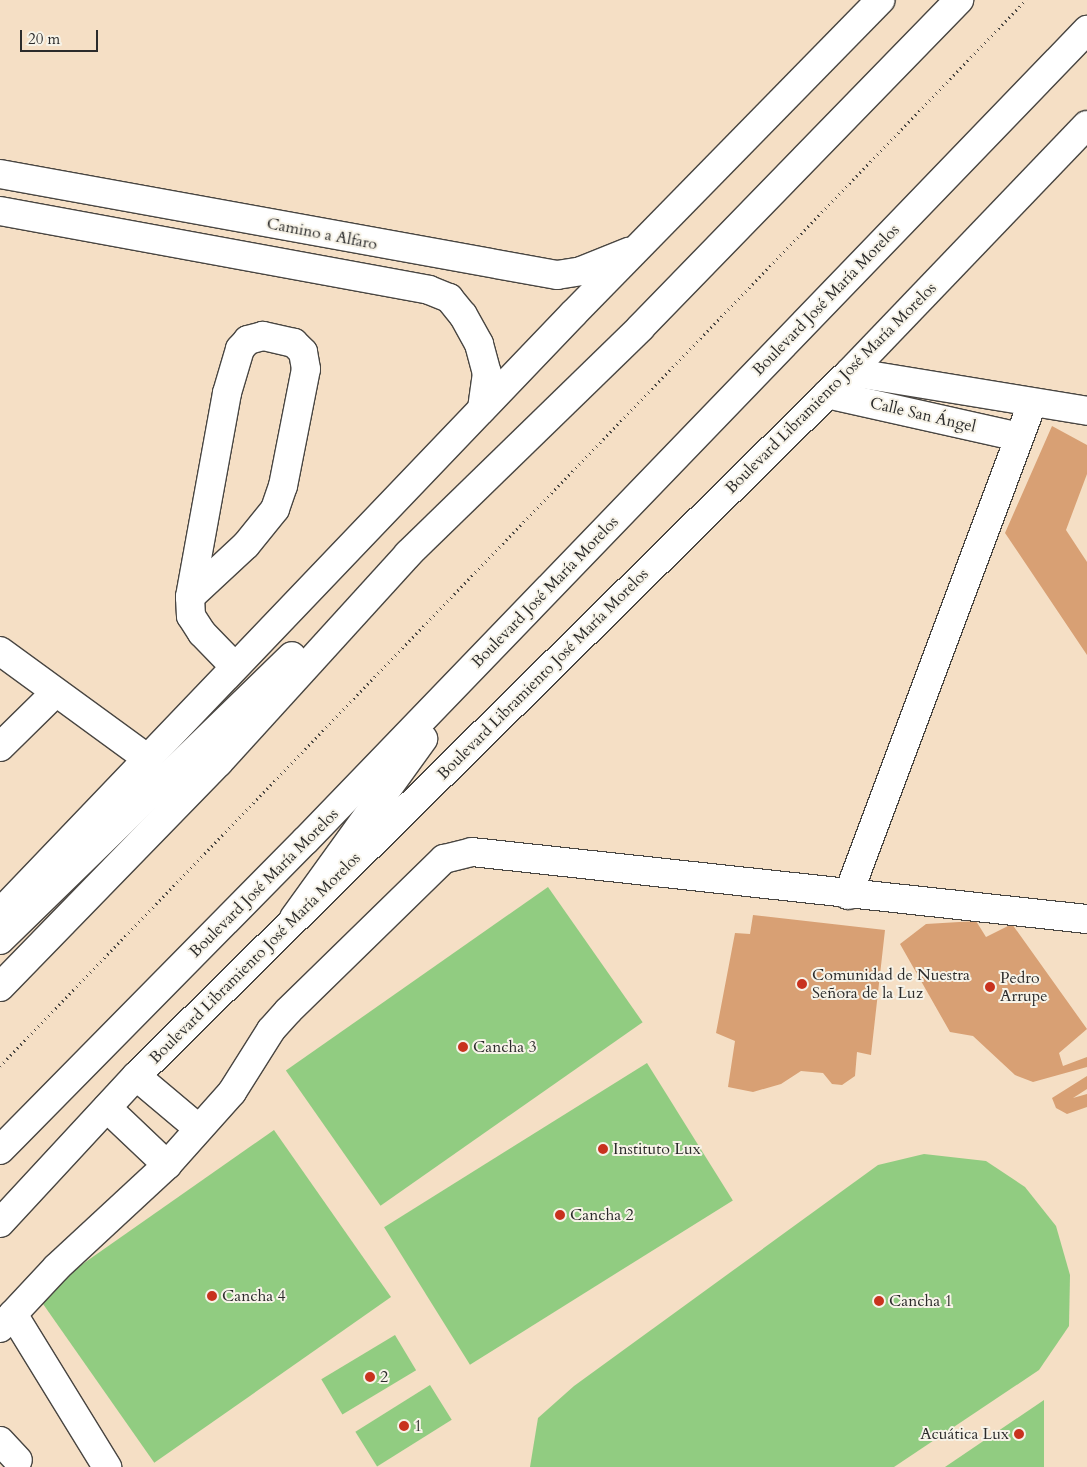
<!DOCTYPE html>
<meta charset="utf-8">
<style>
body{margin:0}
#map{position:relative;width:1087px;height:1467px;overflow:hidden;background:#f5dfc5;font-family:Cardo,serif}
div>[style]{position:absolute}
.green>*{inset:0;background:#91cc81;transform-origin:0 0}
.building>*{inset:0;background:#d8a074}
.path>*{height:3px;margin-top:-1.5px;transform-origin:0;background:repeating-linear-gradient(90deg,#494642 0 1px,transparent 0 5px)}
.roads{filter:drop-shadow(1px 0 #494642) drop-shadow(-1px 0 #494642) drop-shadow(0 1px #494642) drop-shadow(0 -1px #494642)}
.minor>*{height:28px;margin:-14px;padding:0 14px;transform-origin:14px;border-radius:14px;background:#fff}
.major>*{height:28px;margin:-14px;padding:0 14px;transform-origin:14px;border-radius:14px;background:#fff}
.dots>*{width:14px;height:14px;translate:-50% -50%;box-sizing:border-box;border:2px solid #f7f3e8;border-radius:50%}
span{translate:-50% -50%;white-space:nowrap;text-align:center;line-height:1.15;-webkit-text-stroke:4px #f7f3e8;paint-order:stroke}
.street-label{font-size:16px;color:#2b2b2b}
.poi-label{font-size:16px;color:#2b2b2b}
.left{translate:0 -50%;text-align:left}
.right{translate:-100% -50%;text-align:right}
.scale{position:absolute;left:20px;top:30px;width:78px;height:22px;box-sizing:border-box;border:2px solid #2b2b2b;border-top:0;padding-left:6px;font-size:15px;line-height:18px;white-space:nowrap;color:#2b2b2b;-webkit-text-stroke:4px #f7f3e8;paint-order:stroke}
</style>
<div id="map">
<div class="green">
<div style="left:548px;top:887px;width:165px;height:320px;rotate:55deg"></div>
<div style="left:647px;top:1063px;width:162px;height:310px;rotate:58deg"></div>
<div style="left:274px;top:1130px;width:204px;height:289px;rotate:55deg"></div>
<div style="clip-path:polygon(924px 1154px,986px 1161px,1025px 1187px,1056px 1226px,1070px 1275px,1069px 1326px,1039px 1370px,894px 1467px,530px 1467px,538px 1418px,574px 1386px,878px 1165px)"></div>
<div style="left:395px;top:1335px;width:41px;height:86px;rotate:59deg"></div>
<div style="left:430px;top:1385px;width:41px;height:88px;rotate:58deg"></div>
<div style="clip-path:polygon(1044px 1400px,1044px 1467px,945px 1467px)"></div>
</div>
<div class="building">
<div style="clip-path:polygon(1052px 426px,1087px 445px,1087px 474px,1066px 530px,1087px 562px,1087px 655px,1005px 533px)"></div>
<div style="clip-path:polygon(753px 915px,885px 930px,871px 1055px,857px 1052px,855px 1076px,842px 1085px,832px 1084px,823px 1073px,801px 1071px,781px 1084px,753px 1092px,728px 1087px,735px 1041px,716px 1033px,735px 933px,750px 934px)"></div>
<div style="clip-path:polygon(976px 921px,986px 937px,1012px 924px,1087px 1029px,1059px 1053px,1063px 1066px,1087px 1057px,1087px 1067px,1033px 1082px,1015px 1075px,973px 1036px,950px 1032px,900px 944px,926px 924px)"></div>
<div style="clip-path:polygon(1087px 1076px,1087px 1089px,1073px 1098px,1087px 1094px,1087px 1107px,1067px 1114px,1056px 1108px,1052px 1098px)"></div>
</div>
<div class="path">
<div style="left:0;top:1066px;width:1480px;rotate:-46.1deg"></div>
</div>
<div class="roads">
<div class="minor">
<div style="left:0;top:174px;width:566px;rotate:10.28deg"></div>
<div style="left:557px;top:275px;width:24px;rotate:-9deg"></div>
<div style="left:581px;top:271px;width:51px;rotate:-22deg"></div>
<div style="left:0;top:211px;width:436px;rotate:10.4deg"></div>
<div style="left:429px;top:290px;width:22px;rotate:22deg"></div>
<div style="left:449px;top:298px;width:22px;rotate:51deg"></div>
<div style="left:463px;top:315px;width:33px;rotate:61deg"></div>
<div style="left:479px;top:344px;width:30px;rotate:75deg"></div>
<div style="left:487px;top:373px;width:36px;rotate:98deg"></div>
<div style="left:850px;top:372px;width:240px;rotate:9.3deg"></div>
<div style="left:827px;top:394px;width:197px;rotate:12.6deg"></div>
<div style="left:190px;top:597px;width:76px;rotate:-42.9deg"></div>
<div style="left:246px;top:545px;width:46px;rotate:-51.1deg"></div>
<div style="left:275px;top:509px;width:24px;rotate:-71deg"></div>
<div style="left:283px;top:486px;width:119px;rotate:-78.9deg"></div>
<div style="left:306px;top:369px;width:17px;rotate:-100deg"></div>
<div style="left:303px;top:352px;width:13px;rotate:-135deg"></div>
<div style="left:294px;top:343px;width:32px;rotate:-167deg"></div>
<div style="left:263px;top:336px;width:16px;rotate:165deg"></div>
<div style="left:248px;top:340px;width:12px;rotate:132deg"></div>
<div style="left:240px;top:349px;width:46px;rotate:106.5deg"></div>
<div style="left:227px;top:393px;width:207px;rotate:100.3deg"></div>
<div style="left:190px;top:597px;width:19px;rotate:87deg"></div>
<div style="left:191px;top:616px;width:20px;rotate:57deg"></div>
<div style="left:202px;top:633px;width:47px;rotate:45.9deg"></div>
<div style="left:0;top:651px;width:183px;rotate:36.1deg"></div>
<div style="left:0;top:747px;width:77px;rotate:-44.5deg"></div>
<div style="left:848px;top:895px;width:524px;rotate:-69.46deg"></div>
<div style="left:0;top:913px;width:830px;rotate:-46.27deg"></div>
<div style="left:574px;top:313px;width:438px;rotate:-45.6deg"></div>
<div style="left:136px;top:1076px;width:82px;rotate:40.1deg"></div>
<div style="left:107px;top:1108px;width:83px;rotate:43.5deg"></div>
<div style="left:0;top:1223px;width:200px;rotate:-47.2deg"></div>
<div style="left:136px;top:1076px;width:1003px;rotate:-44.6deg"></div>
<div style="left:850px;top:372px;width:342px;rotate:-46.2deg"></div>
<div style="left:13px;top:1314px;width:180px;rotate:58.4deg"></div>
<div style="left:0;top:1328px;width:83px;rotate:-46.9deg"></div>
<div style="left:57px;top:1267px;width:150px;rotate:-42.8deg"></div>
<div style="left:167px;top:1165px;width:98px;rotate:-48.3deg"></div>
<div style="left:232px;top:1092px;width:73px;rotate:-57.8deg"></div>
<div style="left:271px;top:1030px;width:25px;rotate:-48deg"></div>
<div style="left:288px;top:1011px;width:218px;rotate:-44.3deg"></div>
<div style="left:444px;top:859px;width:29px;rotate:-14deg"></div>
<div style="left:472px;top:852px;width:619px;rotate:6.22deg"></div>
<div style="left:0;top:1441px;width:26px;rotate:47deg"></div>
</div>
<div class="major">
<div style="left:294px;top:918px;width:221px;rotate:-54.2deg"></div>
<div style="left:0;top:940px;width:407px;rotate:-44.2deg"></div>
<div style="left:0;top:987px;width:314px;rotate:-45.8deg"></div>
<div style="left:219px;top:762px;width:281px;rotate:-47.7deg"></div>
<div style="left:408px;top:554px;width:324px;rotate:-44.2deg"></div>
<div style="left:640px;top:328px;width:458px;rotate:-45.8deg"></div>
<div style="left:0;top:1150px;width:434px;rotate:-45.4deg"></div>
<div style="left:305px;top:841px;width:1127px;rotate:-46.04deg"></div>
</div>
</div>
<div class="dots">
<div style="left:802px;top:984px;background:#c8321e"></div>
<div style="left:990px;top:987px;background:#c8321e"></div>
<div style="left:463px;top:1047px;background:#c8321e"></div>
<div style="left:603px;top:1149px;background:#c8321e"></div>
<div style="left:560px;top:1215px;background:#c8321e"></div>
<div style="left:212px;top:1296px;background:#c8321e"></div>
<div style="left:879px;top:1301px;background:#c8321e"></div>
<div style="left:370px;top:1377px;background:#c8321e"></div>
<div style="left:404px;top:1426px;background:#c8321e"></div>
<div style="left:1019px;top:1434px;background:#c8321e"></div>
</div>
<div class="street-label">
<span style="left:322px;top:234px;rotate:11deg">Camino a Alfaro</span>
<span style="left:826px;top:300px;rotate:-46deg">Boulevard José María Morelos</span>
<span style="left:831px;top:388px;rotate:-45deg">Boulevard Libramiento José María Morelos</span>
<span style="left:923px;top:415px;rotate:13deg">Calle San Ángel</span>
<span style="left:545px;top:592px;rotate:-46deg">Boulevard José María Morelos</span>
<span style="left:543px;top:674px;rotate:-45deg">Boulevard Libramiento José María Morelos</span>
<span style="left:264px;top:883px;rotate:-45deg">Boulevard José María Morelos</span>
<span style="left:255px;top:958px;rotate:-45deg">Boulevard Libramiento José María Morelos</span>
</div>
<div class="poi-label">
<span class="left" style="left:812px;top:984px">Comunidad de Nuestra<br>Señora de la Luz</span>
<span class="left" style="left:1000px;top:987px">Pedro<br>Arrupe</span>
<span class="left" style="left:473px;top:1047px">Cancha 3</span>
<span class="left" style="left:613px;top:1149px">Instituto Lux</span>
<span class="left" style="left:570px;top:1215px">Cancha 2</span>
<span class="left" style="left:222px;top:1296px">Cancha 4</span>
<span class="left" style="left:889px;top:1301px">Cancha 1</span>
<span class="left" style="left:380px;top:1377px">2</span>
<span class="left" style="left:414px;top:1426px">1</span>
<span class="right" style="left:1009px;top:1434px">Acuática Lux</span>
</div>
<div class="scale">20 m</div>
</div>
